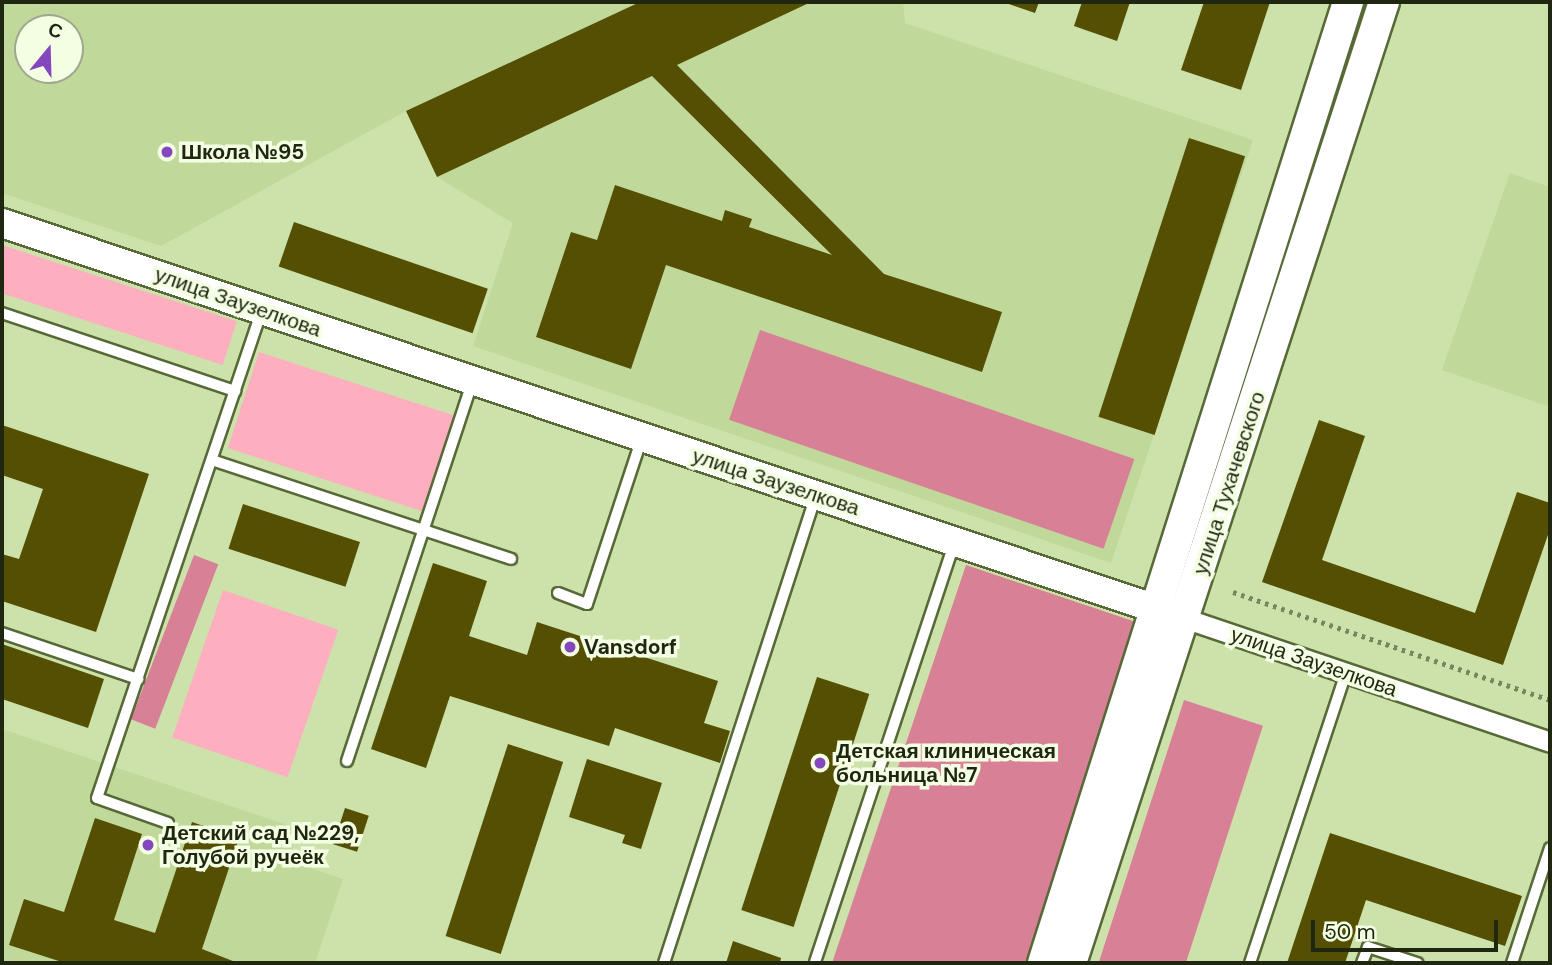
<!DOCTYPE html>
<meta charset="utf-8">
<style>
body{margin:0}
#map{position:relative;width:1552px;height:965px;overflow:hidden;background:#cce2aa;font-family:"DM Sans",sans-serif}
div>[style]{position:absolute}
.built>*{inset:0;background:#c0d89a}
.green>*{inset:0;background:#fdafc0;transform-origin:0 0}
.forest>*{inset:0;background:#d88095;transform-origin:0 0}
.building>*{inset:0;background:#544f02;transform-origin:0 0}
.path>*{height:4.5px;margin-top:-2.25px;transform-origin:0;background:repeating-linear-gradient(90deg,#77865f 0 3.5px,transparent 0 8.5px)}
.roads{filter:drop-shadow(2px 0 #576937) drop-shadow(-2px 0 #576937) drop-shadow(0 2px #576937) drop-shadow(0 -2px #576937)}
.lane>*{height:10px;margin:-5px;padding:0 5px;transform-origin:5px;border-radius:5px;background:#fff}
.street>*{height:19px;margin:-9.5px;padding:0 9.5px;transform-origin:9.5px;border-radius:9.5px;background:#fff}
.secondary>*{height:28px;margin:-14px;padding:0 14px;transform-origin:14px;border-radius:14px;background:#fff}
.primary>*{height:30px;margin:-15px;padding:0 15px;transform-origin:15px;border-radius:15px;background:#fff}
.dots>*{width:19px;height:19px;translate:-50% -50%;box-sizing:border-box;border:4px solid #f3fee2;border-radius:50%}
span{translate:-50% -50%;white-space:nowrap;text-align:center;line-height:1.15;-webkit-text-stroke:7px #f3fee2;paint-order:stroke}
.poi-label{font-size:21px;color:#1f2711;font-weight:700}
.left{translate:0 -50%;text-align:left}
.street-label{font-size:21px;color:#1f2711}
.frame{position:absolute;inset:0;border:4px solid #1f2711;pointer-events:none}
.north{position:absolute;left:14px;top:14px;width:70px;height:70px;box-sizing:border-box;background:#f3fee2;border:2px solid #9ea88e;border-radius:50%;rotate:19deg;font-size:19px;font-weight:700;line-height:28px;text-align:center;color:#1f2711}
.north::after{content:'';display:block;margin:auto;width:24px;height:32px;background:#8547bd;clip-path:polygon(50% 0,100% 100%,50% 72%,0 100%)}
.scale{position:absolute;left:1311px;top:920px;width:187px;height:32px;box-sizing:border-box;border:4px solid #1f2711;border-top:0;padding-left:9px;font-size:21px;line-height:24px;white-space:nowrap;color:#1f2711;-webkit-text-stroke:5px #f3fee2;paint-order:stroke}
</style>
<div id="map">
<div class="built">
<div style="clip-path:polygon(evenodd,2px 2px,903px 2px,905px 23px,1253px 140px,1111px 563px,473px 346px,513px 223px,437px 177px,406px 111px,161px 246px,2px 193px,2px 2px,28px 28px,70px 28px,70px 70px,28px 70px,28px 28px)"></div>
<div style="clip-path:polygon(1510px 173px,1550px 187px,1550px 407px,1442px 370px)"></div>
<div style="clip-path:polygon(2px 729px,299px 829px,288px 861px,343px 879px,315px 963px,2px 963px)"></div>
</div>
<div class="green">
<div style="left:2px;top:245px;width:247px;height:46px;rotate:18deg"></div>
<div style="left:259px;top:352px;width:206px;height:101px;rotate:18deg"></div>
<div style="left:223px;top:590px;width:122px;height:156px;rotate:19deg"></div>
</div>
<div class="forest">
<div style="left:760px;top:330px;width:396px;height:95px;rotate:19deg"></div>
<div style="left:194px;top:555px;width:26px;height:176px;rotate:21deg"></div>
<div style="clip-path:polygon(966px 565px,1142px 624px,1028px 963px,832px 963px)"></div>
<div style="left:1184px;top:700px;width:83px;height:277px;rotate:18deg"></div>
</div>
<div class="building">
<div style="clip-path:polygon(640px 2px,811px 2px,677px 65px,884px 274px,1002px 312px,982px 372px,666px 265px,631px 369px,536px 337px,571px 232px,597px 240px,615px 185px,722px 221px,725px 210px,752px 219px,749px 227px,832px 255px,652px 76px,437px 177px,406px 111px)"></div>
<div style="clip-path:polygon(1003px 2px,1039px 2px,1035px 13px)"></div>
<div style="clip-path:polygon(1082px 2px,1130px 2px,1117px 41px,1074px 26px)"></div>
<div style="clip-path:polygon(1204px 2px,1270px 2px,1241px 90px,1181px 70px)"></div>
<div style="left:1189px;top:138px;width:59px;height:293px;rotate:18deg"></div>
<div style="left:294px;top:222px;width:205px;height:47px;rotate:19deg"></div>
<div style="clip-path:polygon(1319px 420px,1365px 436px,1322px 560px,1475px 613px,1517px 492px,1550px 503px,1550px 529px,1503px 665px,1262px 582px)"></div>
<div style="clip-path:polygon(2px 425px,149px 474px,96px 632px,2px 601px,2px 554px,19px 559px,43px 489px,2px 475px)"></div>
<div style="left:243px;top:504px;width:123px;height:47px;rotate:18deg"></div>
<div style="clip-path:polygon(433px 563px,487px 581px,469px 636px,527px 655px,537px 622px,718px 681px,704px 723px,730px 731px,720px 763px,615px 728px,609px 746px,450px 696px,426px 768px,371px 749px)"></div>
<div style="clip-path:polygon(2px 644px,104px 679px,88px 728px,2px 699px)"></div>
<div style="left:817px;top:677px;width:55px;height:245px;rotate:18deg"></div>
<div style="left:508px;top:744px;width:58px;height:202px;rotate:18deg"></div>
<div style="clip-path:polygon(587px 759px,662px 783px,641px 849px,622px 843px,625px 835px,569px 817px)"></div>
<div style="left:345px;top:808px;width:25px;height:38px;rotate:18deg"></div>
<div style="clip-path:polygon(95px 818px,142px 834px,114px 920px,155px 933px,192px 822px,239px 838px,202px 949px,238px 963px,65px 963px,9px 945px,24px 899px,64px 912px)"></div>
<div style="clip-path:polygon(1330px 833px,1522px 896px,1505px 946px,1366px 900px,1345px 963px,1287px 963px)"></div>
<div style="clip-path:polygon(733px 941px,781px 958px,780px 963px,726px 963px)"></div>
</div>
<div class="path">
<div style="left:1233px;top:592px;width:335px;rotate:18.8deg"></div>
</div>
<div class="roads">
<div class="lane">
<div style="left:2px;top:313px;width:246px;rotate:18.5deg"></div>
<div style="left:212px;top:460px;width:315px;rotate:18.3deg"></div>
<div style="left:558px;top:593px;width:31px;rotate:21deg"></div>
<div style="left:587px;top:604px;width:175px;rotate:-71.7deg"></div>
<div style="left:2px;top:633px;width:144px;rotate:18.7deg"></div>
<div style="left:347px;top:761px;width:398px;rotate:-71.7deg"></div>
<div style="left:168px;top:823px;width:75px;rotate:-160.6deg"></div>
<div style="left:97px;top:798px;width:512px;rotate:-71.32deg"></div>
<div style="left:815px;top:962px;width:441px;rotate:-71.6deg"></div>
<div style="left:664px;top:963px;width:489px;rotate:-72deg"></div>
<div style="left:1250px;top:963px;width:305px;rotate:-71.7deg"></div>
<div style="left:1362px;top:963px;width:17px;rotate:-69deg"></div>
<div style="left:1368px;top:947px;width:52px;rotate:18.1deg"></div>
<div style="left:1512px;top:963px;width:121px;rotate:-71.7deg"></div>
</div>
<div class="street">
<div style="left:1184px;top:618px;width:386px;rotate:18.7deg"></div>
</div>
<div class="secondary">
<div style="left:2px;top:223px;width:1239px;rotate:18.49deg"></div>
</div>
<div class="primary">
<div style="left:1043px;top:963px;width:1008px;rotate:-72.39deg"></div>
<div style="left:1071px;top:963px;width:1011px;rotate:-71.96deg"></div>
</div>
</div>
<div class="dots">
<div style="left:167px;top:152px;background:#8547bd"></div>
<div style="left:570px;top:647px;background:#8547bd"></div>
<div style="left:820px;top:763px;background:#8547bd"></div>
<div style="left:148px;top:845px;background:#8547bd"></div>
</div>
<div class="poi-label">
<span class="left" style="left:181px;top:152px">Школа №95</span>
<span class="left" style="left:584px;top:647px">Vansdorf</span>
<span class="left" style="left:836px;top:763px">Детская клиническая<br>больница №7</span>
<span class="left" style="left:162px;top:845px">Детский сад №229,<br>Голубой ручеёк</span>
</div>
<div class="street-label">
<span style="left:238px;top:302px;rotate:19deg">улица Заузелкова</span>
<span style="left:776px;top:482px;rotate:18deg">улица Заузелкова</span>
<span style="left:1229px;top:483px;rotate:-72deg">улица Тухачевского</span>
<span style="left:1314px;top:662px;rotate:19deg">улица Заузелкова</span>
</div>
<div class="frame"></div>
<div class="north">С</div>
<div class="scale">50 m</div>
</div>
